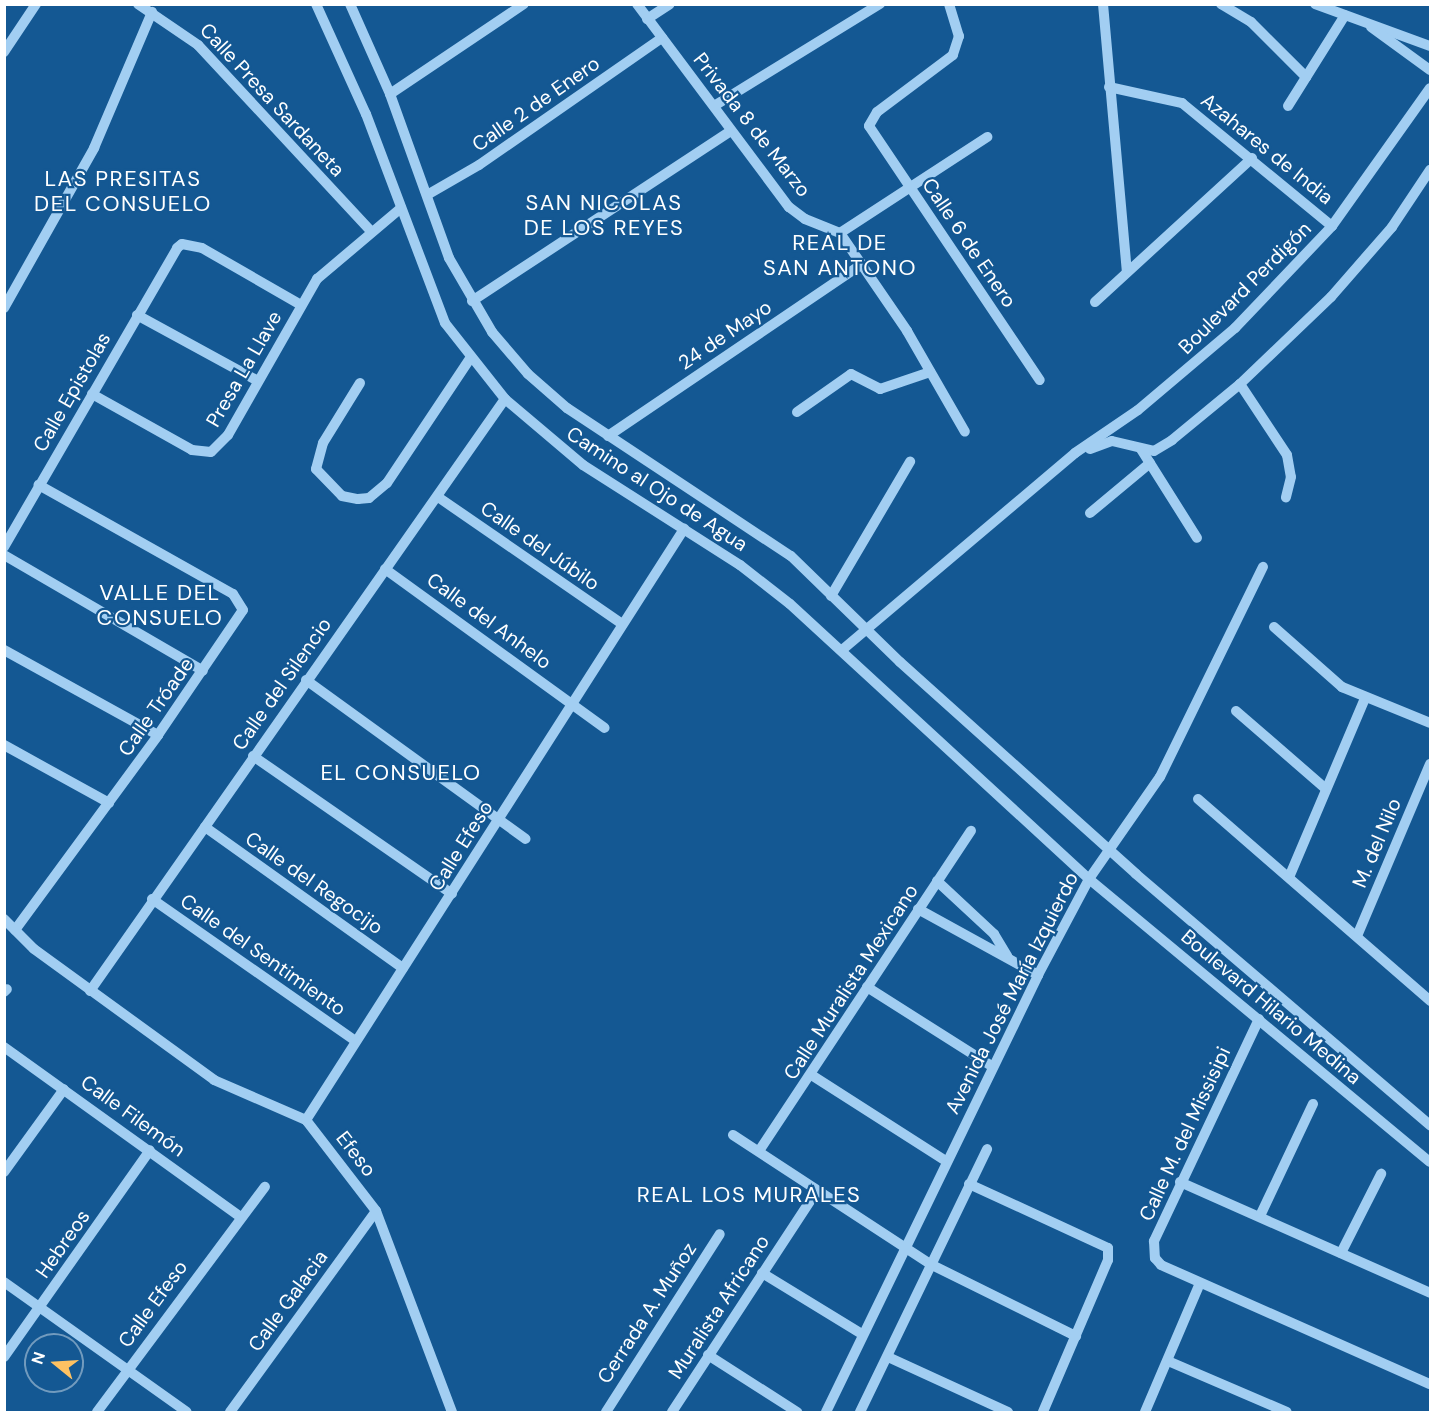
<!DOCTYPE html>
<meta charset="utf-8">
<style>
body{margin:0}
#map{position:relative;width:1435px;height:1417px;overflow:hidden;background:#145893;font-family:"DM Sans",sans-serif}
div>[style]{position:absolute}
.minor>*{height:10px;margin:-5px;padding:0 5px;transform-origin:5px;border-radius:5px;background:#a2cef2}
span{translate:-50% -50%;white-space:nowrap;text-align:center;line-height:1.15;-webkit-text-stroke:4.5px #145893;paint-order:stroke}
.street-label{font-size:20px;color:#fff}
.quarter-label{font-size:22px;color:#fff;letter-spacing:1.5px}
.frame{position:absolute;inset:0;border:6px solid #fff;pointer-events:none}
.north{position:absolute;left:24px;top:1333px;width:60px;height:60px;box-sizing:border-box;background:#145893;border:2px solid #729bbe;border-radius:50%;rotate:288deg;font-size:16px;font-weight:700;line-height:24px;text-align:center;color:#fff}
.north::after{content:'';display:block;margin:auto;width:21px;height:27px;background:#ffc262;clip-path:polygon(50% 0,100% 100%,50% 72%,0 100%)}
</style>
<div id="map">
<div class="minor">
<div style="left:138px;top:4px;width:73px;rotate:34.3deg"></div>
<div style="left:198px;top:45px;width:254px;rotate:47.1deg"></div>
<div style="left:316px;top:4px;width:121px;rotate:65.6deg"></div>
<div style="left:366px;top:114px;width:223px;rotate:69.3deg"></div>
<div style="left:445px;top:323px;width:97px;rotate:51.7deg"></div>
<div style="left:505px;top:399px;width:102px;rotate:40.2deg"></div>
<div style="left:583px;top:465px;width:186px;rotate:32.5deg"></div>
<div style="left:740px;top:565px;width:63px;rotate:38deg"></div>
<div style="left:790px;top:604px;width:406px;rotate:42.6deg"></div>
<div style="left:1089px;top:879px;width:443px;rotate:39.7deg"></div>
<div style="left:350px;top:4px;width:98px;rotate:66deg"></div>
<div style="left:390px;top:94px;width:174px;rotate:70.2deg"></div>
<div style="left:449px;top:258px;width:86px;rotate:59.8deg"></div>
<div style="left:492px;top:332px;width:55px;rotate:49.4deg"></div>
<div style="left:528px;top:374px;width:52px;rotate:41.1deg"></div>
<div style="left:567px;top:408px;width:268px;rotate:33.5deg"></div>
<div style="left:791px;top:556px;width:152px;rotate:44.2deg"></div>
<div style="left:900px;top:662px;width:317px;rotate:41.9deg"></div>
<div style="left:1136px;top:874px;width:387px;rotate:40.5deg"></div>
<div style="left:637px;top:4px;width:254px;rotate:53.2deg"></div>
<div style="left:789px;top:207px;width:20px;rotate:37deg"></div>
<div style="left:805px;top:219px;width:38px;rotate:22deg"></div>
<div style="left:840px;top:233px;width:119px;rotate:55.6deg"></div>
<div style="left:907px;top:331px;width:116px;rotate:60.1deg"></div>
<div style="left:949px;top:4px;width:34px;rotate:73deg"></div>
<div style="left:959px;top:36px;width:20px;rotate:108deg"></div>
<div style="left:953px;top:55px;width:95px;rotate:143.1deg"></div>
<div style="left:877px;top:112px;width:16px;rotate:120deg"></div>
<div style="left:869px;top:126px;width:306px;rotate:56.1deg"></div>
<div style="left:1103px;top:4px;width:269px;rotate:84.9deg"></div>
<div style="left:1221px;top:4px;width:35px;rotate:31deg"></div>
<div style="left:1251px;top:22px;width:78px;rotate:45deg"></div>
<div style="left:1315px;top:4px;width:122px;rotate:20.1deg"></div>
<div style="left:647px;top:19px;width:27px;rotate:-33deg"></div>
<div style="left:1371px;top:27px;width:73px;rotate:36.1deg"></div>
<div style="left:4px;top:52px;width:58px;rotate:-56.3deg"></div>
<div style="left:1109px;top:87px;width:75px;rotate:12.4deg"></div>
<div style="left:1182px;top:103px;width:194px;rotate:39.4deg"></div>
<div style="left:390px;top:94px;width:161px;rotate:-33.9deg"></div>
<div style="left:714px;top:106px;width:195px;rotate:-31.6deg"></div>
<div style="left:1288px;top:106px;width:107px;rotate:-57.9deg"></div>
<div style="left:427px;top:195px;width:60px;rotate:-30deg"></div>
<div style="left:479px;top:165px;width:223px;rotate:-34.8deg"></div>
<div style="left:840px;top:233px;width:176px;rotate:-33.1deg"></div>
<div style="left:472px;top:301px;width:310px;rotate:-33.3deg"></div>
<div style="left:1095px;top:302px;width:213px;rotate:-42.5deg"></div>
<div style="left:4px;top:308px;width:184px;rotate:-60.6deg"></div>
<div style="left:94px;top:148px;width:148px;rotate:-66.9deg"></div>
<div style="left:137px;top:315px;width:138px;rotate:28.6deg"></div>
<div style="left:360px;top:383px;width:70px;rotate:121.7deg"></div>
<div style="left:323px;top:443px;width:27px;rotate:105deg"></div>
<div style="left:316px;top:469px;width:37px;rotate:46deg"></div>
<div style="left:342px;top:496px;width:16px;rotate:11deg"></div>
<div style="left:358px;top:499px;width:11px;rotate:-5deg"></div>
<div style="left:369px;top:498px;width:23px;rotate:-40deg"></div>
<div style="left:387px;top:483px;width:151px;rotate:-56.3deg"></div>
<div style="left:1240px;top:384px;width:85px;rotate:56.5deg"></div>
<div style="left:1287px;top:455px;width:22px;rotate:80deg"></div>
<div style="left:1291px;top:477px;width:21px;rotate:104deg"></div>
<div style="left:92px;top:394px;width:115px;rotate:29.2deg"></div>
<div style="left:192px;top:450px;width:19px;rotate:6deg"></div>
<div style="left:211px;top:452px;width:24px;rotate:-45deg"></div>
<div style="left:228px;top:435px;width:180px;rotate:-60.3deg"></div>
<div style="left:317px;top:279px;width:110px;rotate:-40.2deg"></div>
<div style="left:797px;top:412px;width:66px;rotate:-35.1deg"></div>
<div style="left:851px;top:374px;width:33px;rotate:27deg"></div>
<div style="left:880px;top:389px;width:53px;rotate:-18.8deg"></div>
<div style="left:608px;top:436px;width:307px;rotate:-34.1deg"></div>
<div style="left:1090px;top:449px;width:23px;rotate:-20deg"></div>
<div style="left:1112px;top:441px;width:43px;rotate:13.4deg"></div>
<div style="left:1154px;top:451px;width:21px;rotate:-31deg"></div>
<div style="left:1172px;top:440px;width:88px;rotate:-39.5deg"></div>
<div style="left:1240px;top:384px;width:126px;rotate:-43.7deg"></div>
<div style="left:1331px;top:297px;width:93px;rotate:-48.9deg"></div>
<div style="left:1392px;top:227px;width:69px;rotate:-56.3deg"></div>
<div style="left:1141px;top:449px;width:105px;rotate:57.8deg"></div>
<div style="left:438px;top:497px;width:224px;rotate:34.6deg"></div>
<div style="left:1090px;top:513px;width:78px;rotate:-39.8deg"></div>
<div style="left:4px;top:547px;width:345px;rotate:-59.9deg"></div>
<div style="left:177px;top:248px;width:6px;rotate:-39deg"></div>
<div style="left:182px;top:244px;width:20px;rotate:11deg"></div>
<div style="left:202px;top:248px;width:114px;rotate:29.9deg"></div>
<div style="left:4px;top:555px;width:230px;rotate:30.2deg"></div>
<div style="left:385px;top:569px;width:271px;rotate:35.9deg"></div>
<div style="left:831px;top:596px;width:156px;rotate:-59.5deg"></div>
<div style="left:1274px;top:627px;width:91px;rotate:41.4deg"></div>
<div style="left:1342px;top:687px;width:95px;rotate:22.2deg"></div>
<div style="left:4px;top:650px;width:176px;rotate:28.9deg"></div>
<div style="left:842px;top:650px;width:305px;rotate:-40.2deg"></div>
<div style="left:1075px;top:453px;width:76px;rotate:-34.3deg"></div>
<div style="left:1138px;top:410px;width:127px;rotate:-40.2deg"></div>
<div style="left:1235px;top:328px;width:141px;rotate:-46.4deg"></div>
<div style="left:1332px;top:226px;width:169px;rotate:-54.6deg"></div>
<div style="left:306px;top:680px;width:271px;rotate:35.9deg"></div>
<div style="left:1236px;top:711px;width:119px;rotate:40.9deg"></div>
<div style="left:4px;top:745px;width:120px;rotate:28.9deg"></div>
<div style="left:253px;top:756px;width:242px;rotate:34.7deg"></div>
<div style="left:1198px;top:799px;width:308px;rotate:41deg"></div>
<div style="left:205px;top:827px;width:243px;rotate:35.5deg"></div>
<div style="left:1290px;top:875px;width:192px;rotate:-67deg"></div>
<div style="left:937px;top:881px;width:78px;rotate:42.9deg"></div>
<div style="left:994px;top:934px;width:26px;rotate:59deg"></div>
<div style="left:152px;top:899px;width:246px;rotate:34.9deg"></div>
<div style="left:918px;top:909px;width:137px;rotate:28.8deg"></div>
<div style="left:4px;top:919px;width:42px;rotate:45deg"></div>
<div style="left:34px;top:949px;width:223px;rotate:36deg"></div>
<div style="left:214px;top:1080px;width:100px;rotate:23.5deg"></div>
<div style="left:306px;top:1120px;width:115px;rotate:52.4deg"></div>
<div style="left:376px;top:1211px;width:215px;rotate:69.3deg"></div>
<div style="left:15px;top:930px;width:242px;rotate:-53.7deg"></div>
<div style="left:158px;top:735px;width:151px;rotate:-55.8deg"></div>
<div style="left:243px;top:610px;width:19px;rotate:-122deg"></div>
<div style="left:233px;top:594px;width:223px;rotate:-150.7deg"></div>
<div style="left:1357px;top:936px;width:187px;rotate:-67deg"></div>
<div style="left:867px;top:987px;width:149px;rotate:32.4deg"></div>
<div style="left:90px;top:991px;width:723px;rotate:-54.97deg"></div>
<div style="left:4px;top:992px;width:4px;rotate:-45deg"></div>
<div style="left:1259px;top:1019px;width:246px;rotate:115.3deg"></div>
<div style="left:1154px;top:1241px;width:17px;rotate:87deg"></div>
<div style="left:1155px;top:1258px;width:9px;rotate:49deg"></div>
<div style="left:1161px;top:1265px;width:294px;rotate:23.9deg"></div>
<div style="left:4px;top:1047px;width:289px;rotate:35.7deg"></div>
<div style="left:813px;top:1076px;width:158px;rotate:32.6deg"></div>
<div style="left:306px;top:1120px;width:702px;rotate:-57.4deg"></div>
<div style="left:733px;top:1135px;width:235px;rotate:33.2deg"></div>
<div style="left:930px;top:1264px;width:163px;rotate:26.3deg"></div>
<div style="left:759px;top:1151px;width:384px;rotate:-56.5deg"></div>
<div style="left:4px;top:1172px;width:102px;rotate:-54.1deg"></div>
<div style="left:1180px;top:1182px;width:274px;rotate:23.9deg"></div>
<div style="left:969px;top:1184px;width:153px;rotate:24.7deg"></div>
<div style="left:1108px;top:1248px;width:12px;rotate:90deg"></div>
<div style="left:1108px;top:1260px;width:165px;rotate:113.2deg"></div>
<div style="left:1260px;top:1216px;width:124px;rotate:-64.7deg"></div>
<div style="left:1341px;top:1253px;width:89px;rotate:-63.1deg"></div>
<div style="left:762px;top:1273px;width:117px;rotate:31.4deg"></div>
<div style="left:4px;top:1282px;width:224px;rotate:35.4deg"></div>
<div style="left:708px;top:1355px;width:106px;rotate:32.6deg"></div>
<div style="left:4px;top:1357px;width:253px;rotate:-54.8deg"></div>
<div style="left:888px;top:1357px;width:132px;rotate:24.6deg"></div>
<div style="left:1168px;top:1361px;width:129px;rotate:23.2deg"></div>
<div style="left:97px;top:1412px;width:281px;rotate:-53.3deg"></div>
<div style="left:230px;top:1412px;width:248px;rotate:-54deg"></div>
<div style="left:606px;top:1412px;width:211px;rotate:-57.4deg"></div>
<div style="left:672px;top:1412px;width:263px;rotate:-56.8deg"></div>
<div style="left:826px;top:1412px;width:486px;rotate:-64.1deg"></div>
<div style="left:1038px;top:975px;width:109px;rotate:-62deg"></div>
<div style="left:1089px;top:879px;width:124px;rotate:-55.2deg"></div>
<div style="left:1160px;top:777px;width:234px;rotate:-63.9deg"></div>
<div style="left:860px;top:1412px;width:292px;rotate:-64.2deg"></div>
<div style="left:1145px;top:1412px;width:140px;rotate:-66.9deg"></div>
</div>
<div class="street-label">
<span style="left:272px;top:100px;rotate:47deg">Calle Presa Sardaneta</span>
<span style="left:536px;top:104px;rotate:-35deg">Calle 2 de Enero</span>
<span style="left:752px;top:125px;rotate:52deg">Privada 8 de Marzo</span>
<span style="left:1267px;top:149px;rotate:39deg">Azahares de India</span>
<span style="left:969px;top:243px;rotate:56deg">Calle 6 de Enero</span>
<span style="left:1245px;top:288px;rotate:-45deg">Boulevard Perdigón</span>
<span style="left:725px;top:335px;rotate:-34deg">24 de Mayo</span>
<span style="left:244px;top:369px;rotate:-60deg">Presa La Llave</span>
<span style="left:72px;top:392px;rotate:-60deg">Calle Epistolas</span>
<span style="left:657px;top:489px;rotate:33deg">Camino al Ojo de Agua</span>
<span style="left:540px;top:546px;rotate:35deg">Calle del Júbilo</span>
<span style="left:489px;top:621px;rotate:36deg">Calle del Anhelo</span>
<span style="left:282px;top:684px;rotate:-55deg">Calle del Silencio</span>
<span style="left:156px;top:707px;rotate:-55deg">Calle Tróade</span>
<span style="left:1377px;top:843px;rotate:-67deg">M. del Nilo</span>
<span style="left:461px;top:846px;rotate:-58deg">Calle Efeso</span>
<span style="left:314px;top:883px;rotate:35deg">Calle del Regocijo</span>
<span style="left:263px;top:955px;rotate:35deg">Calle del Sentimiento</span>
<span style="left:851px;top:982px;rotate:-57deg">Calle Muralista Mexicano</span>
<span style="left:1012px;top:993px;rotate:-63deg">Avenida José María Izquierdo</span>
<span style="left:1271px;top:1007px;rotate:40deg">Boulevard Hilario Medina</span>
<span style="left:133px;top:1116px;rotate:36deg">Calle Filemón</span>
<span style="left:1185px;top:1134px;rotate:-65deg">Calle M. del Missisipi</span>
<span style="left:356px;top:1154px;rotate:52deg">Efeso</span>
<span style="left:63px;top:1244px;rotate:-55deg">Hebreos</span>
<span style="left:288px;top:1301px;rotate:-54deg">Calle Galacia</span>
<span style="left:153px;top:1304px;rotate:-54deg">Calle Efeso</span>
<span style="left:719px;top:1307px;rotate:-57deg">Muralista Africano</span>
<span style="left:647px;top:1313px;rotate:-57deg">Cerrada A. Muñoz</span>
</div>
<div class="quarter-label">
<span style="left:123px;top:191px">LAS PRESITAS<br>DEL CONSUELO</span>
<span style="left:604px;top:215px">SAN NICOLAS<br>DE LOS REYES</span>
<span style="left:840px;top:255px">REAL DE<br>SAN ANTONO</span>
<span style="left:160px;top:605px">VALLE DEL<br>CONSUELO</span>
<span style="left:401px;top:773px">EL CONSUELO</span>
<span style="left:749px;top:1195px">REAL LOS MURALES</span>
</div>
<div class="frame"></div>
<div class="north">N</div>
</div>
